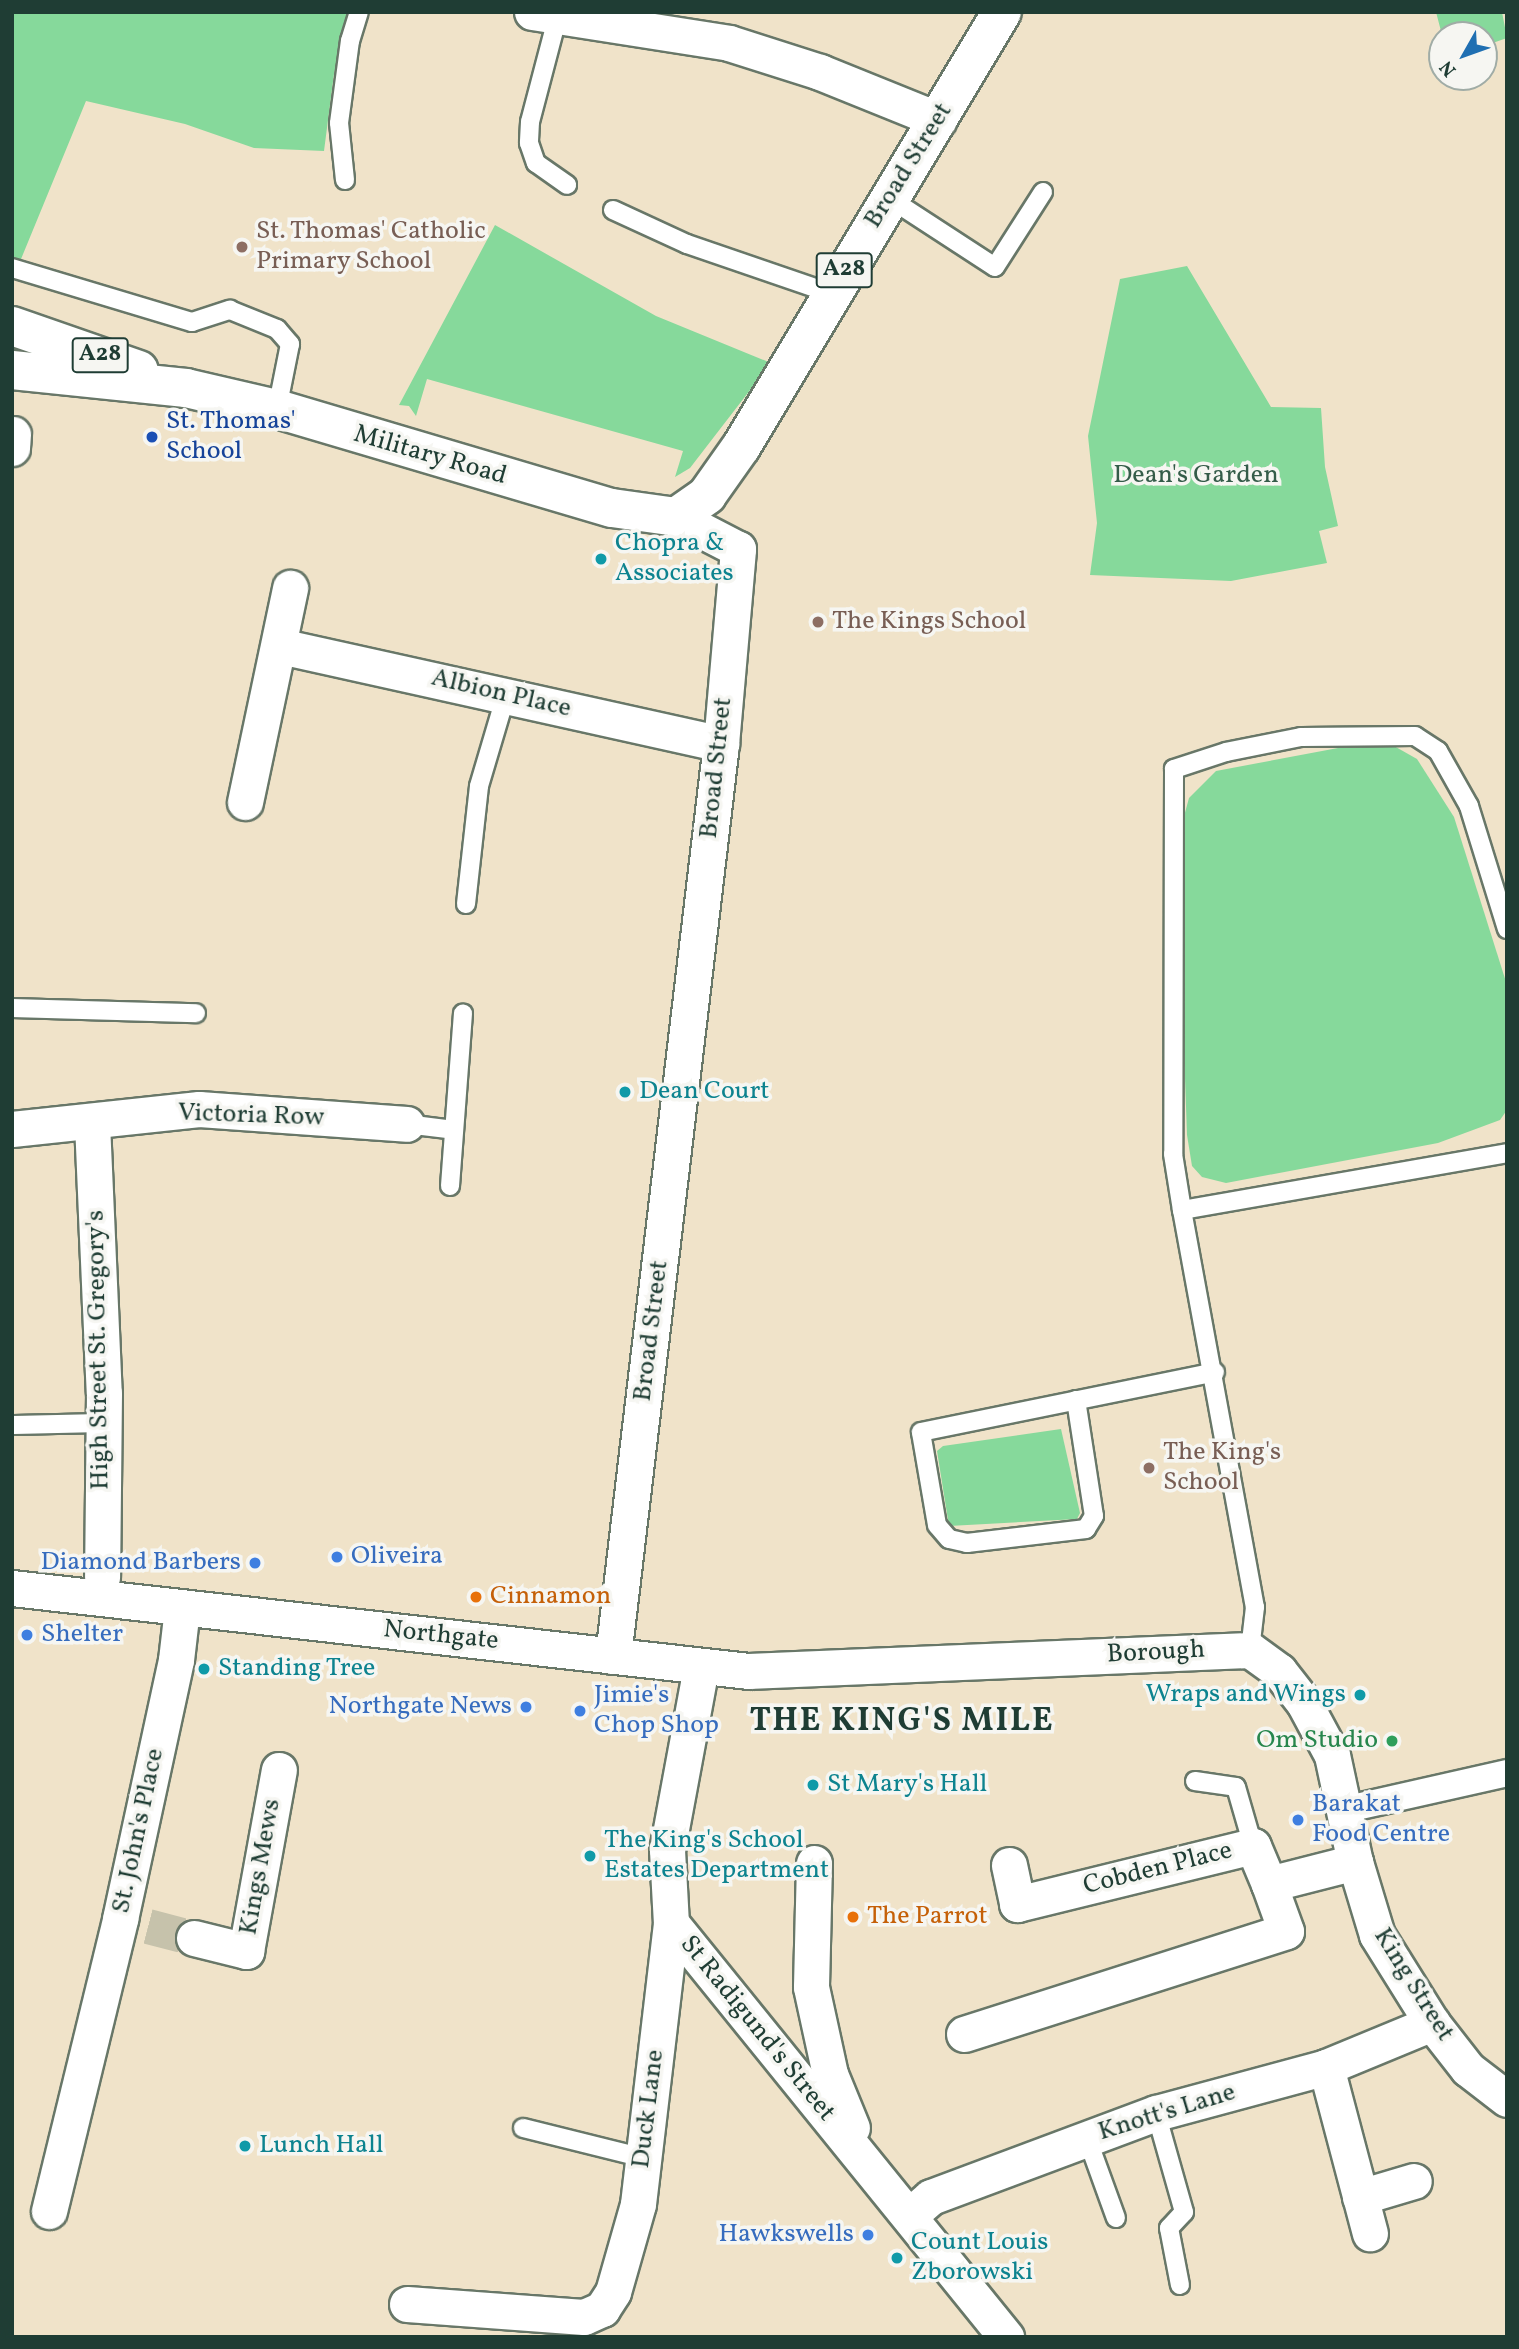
<!DOCTYPE html>
<style>
body{margin:0}
#map{position:relative;width:1519px;height:2349px;overflow:hidden;background:#f0e3c9;font-family:Vollkorn,serif}
div>[style]{position:absolute}
.green>*{inset:0;background:#86d99b}
.minor-tunnel>*{height:35px;margin-top:-17.5px;transform-origin:0;background:repeating-linear-gradient(90deg,#c6c2ab 0 35px,transparent 0 53px)}
.roads{filter:drop-shadow(2px 0 #687768) drop-shadow(-2px 0 #687768) drop-shadow(0 2px #687768) drop-shadow(0 -2px #687768)}
.service>*{height:18px;margin:-9px;padding:0 9px;transform-origin:9px;border-radius:9px;background:#fff}
.pedestrian>*{height:26px;margin:-13px;padding:0 13px;transform-origin:13px;border-radius:13px;background:#fff}
.minor>*{height:35px;margin:-17.5px;padding:0 17.5px;transform-origin:17.5px;border-radius:17.5px;background:#fff}
.trunk>*{height:38px;margin:-19px;padding:0 19px;transform-origin:19px;border-radius:19px;background:#fff}
.dots>*{width:19px;height:19px;translate:-50% -50%;box-sizing:border-box;border:4px solid #f6f6f2;border-radius:50%}
span{translate:-50% -50%;white-space:nowrap;text-align:center;line-height:1.15;-webkit-text-stroke:7px #f6f6f2;paint-order:stroke}
.shield-label span{padding:2px 5px;background:#f6f6f2;border:2px solid;border-radius:5px;-webkit-text-stroke-width:0}
.shield-label{font-size:24px;color:#1f3d34;font-weight:700}
.street-label{font-size:26px;color:#1f3d34}
.education-label{font-size:26px;color:#785e54}
.left{translate:0 -50%;text-align:left}
.transit-label{font-size:26px;color:#164399}
.park-label{font-size:26px;color:#345c49}
.culture-label{font-size:26px;color:#0d838f}
.right{translate:-100% -50%;text-align:right}
.shop-label{font-size:26px;color:#366cbe}
.food-label{font-size:26px;color:#c56008}
.leisure-label{font-size:26px;color:#27864d}
.district-label{font-size:33px;color:#1f3d34;font-weight:700;letter-spacing:2px}
.frame{position:absolute;inset:0;border:14px solid #1f3d34;pointer-events:none}
.north{position:absolute;left:1428px;top:21px;width:70px;height:70px;box-sizing:border-box;background:#f6f6f2;border:2px solid #a0aca6;border-radius:50%;rotate:230deg;font-size:19px;font-weight:700;line-height:28px;text-align:center;color:#1f3d34}
.north::after{content:'';display:block;margin:auto;width:24px;height:32px;background:#1f6fb2;clip-path:polygon(50% 0,100% 100%,50% 72%,0 100%)}
</style>
<div id="map">
<div class="green">
<div style="clip-path:polygon(12px 12px,349px 12px,334px 74px,324px 151px,254px 148px,185px 124px,86px 101px,12px 281px)"></div>
<div style="clip-path:polygon(1436px 12px,1502px 12px,1507px 38px,1484px 46px,1484px 35px,1442px 35px)"></div>
<div style="clip-path:polygon(495px 225px,656px 316px,771px 363px,690px 468px,675px 477px,683px 451px,427px 379px,416px 416px,409px 406px,399px 405px)"></div>
<div style="clip-path:polygon(1187px 266px,1271px 407px,1321px 408px,1325px 467px,1338px 526px,1319px 531px,1327px 563px,1231px 581px,1090px 575px,1097px 523px,1088px 436px,1120px 279px)"></div>
<div style="clip-path:polygon(1394px 746px,1417px 759px,1454px 817px,1507px 985px,1507px 1110px,1500px 1120px,1438px 1143px,1226px 1183px,1202px 1177px,1192px 1166px,1187px 1135px,1181px 965px,1183px 820px,1189px 798px,1216px 771px,1338px 748px)"></div>
<div style="clip-path:polygon(1061px 1429px,1080px 1513px,1077px 1519px,949px 1526px,937px 1451px,943px 1446px)"></div>
</div>
<div class="minor-tunnel">
<div style="left:148px;top:1926px;width:48px;rotate:14.6deg"></div>
</div>
<div class="roads">
<div class="service">
<div style="left:557px;top:19px;width:106px;rotate:104.7deg"></div>
<div style="left:530px;top:122px;width:21px;rotate:93deg"></div>
<div style="left:529px;top:143px;width:21px;rotate:71deg"></div>
<div style="left:536px;top:163px;width:38px;rotate:35deg"></div>
<div style="left:345px;top:180px;width:57px;rotate:-96deg"></div>
<div style="left:339px;top:123px;width:83px;rotate:-82.4deg"></div>
<div style="left:350px;top:41px;width:30px;rotate:-73deg"></div>
<div style="left:889px;top:198px;width:126px;rotate:33.1deg"></div>
<div style="left:995px;top:267px;width:89px;rotate:-57.4deg"></div>
<div style="left:613px;top:210px;width:81px;rotate:24.7deg"></div>
<div style="left:687px;top:244px;width:151px;rotate:18.9deg"></div>
<div style="left:12px;top:268px;width:188px;rotate:16.7deg"></div>
<div style="left:192px;top:322px;width:40px;rotate:-18deg"></div>
<div style="left:230px;top:310px;width:51px;rotate:22deg"></div>
<div style="left:277px;top:329px;width:20px;rotate:49deg"></div>
<div style="left:290px;top:344px;width:66px;rotate:101.3deg"></div>
<div style="left:466px;top:904px;width:119px;rotate:-83.7deg"></div>
<div style="left:479px;top:786px;width:95px;rotate:-73.5deg"></div>
<div style="left:1507px;top:929px;width:129px;rotate:-107.2deg"></div>
<div style="left:1469px;top:806px;width:63px;rotate:-119.4deg"></div>
<div style="left:1438px;top:751px;width:27px;rotate:-147deg"></div>
<div style="left:1415px;top:736px;width:114px;rotate:179.5deg"></div>
<div style="left:1301px;top:737px;width:76px;rotate:168.7deg"></div>
<div style="left:1226px;top:752px;width:55px;rotate:161.9deg"></div>
<div style="left:1174px;top:769px;width:385px;rotate:90.1deg"></div>
<div style="left:1173px;top:1154px;width:57px;rotate:80.9deg"></div>
<div style="left:1182px;top:1210px;width:330px;rotate:-9.9deg"></div>
<div style="left:12px;top:1008px;width:184px;rotate:1.6deg"></div>
<div style="left:406px;top:1124px;width:48px;rotate:7.1deg"></div>
<div style="left:450px;top:1186px;width:173px;rotate:-85.7deg"></div>
<div style="left:1182px;top:1210px;width:404px;rotate:79.6deg"></div>
<div style="left:1255px;top:1607px;width:43px;rotate:96.6deg"></div>
<div style="left:1076px;top:1400px;width:117px;rotate:81.2deg"></div>
<div style="left:1094px;top:1516px;width:15px;rotate:122deg"></div>
<div style="left:1086px;top:1529px;width:120px;rotate:173.3deg"></div>
<div style="left:967px;top:1543px;width:18px;rotate:-167deg"></div>
<div style="left:949px;top:1539px;width:18px;rotate:-131deg"></div>
<div style="left:937px;top:1525px;width:94px;rotate:-99.8deg"></div>
<div style="left:921px;top:1432px;width:300px;rotate:-11.5deg"></div>
<div style="left:12px;top:1425px;width:91px;rotate:-1.3deg"></div>
<div style="left:1195px;top:1781px;width:41px;rotate:8.3deg"></div>
<div style="left:1236px;top:1787px;width:61px;rotate:73.9deg"></div>
<div style="left:1156px;top:2113px;width:103px;rotate:74.2deg"></div>
<div style="left:1184px;top:2212px;width:22px;rotate:133deg"></div>
<div style="left:1169px;top:2228px;width:58px;rotate:79.1deg"></div>
<div style="left:523px;top:2128px;width:125px;rotate:13.9deg"></div>
<div style="left:1087px;top:2138px;width:85px;rotate:70.1deg"></div>
</div>
<div class="pedestrian">
<div style="left:1343px;top:1810px;width:168px;rotate:-12.7deg"></div>
</div>
<div class="minor">
<div style="left:532px;top:12px;width:199px;rotate:8.9deg"></div>
<div style="left:729px;top:43px;width:96px;rotate:17.7deg"></div>
<div style="left:820px;top:72px;width:128px;rotate:22deg"></div>
<div style="left:12px;top:448px;width:14px;rotate:-86deg"></div>
<div style="left:280px;top:646px;width:452px;rotate:12.5deg"></div>
<div style="left:245px;top:802px;width:219px;rotate:-78.1deg"></div>
<div style="left:92px;top:1123px;width:270px;rotate:87.5deg"></div>
<div style="left:104px;top:1393px;width:184px;rotate:90.6deg"></div>
<div style="left:12px;top:1129px;width:188px;rotate:-6.1deg"></div>
<div style="left:199px;top:1109px;width:208px;rotate:4.1deg"></div>
<div style="left:12px;top:1588px;width:741px;rotate:6.43deg"></div>
<div style="left:748px;top:1671px;width:502px;rotate:-2.4deg"></div>
<div style="left:1250px;top:1650px;width:36px;rotate:36deg"></div>
<div style="left:1279px;top:1671px;width:41px;rotate:52deg"></div>
<div style="left:1304px;top:1703px;width:59px;rotate:61.7deg"></div>
<div style="left:1332px;top:1755px;width:109px;rotate:77.9deg"></div>
<div style="left:1355px;top:1862px;width:76px;rotate:73.2deg"></div>
<div style="left:1377px;top:1935px;width:104px;rotate:58deg"></div>
<div style="left:1432px;top:2023px;width:58px;rotate:52deg"></div>
<div style="left:1468px;top:2069px;width:49px;rotate:37.6deg"></div>
<div style="left:613px;top:1656px;width:918px;rotate:-83.25deg"></div>
<div style="left:721px;top:744px;width:196px;rotate:-85deg"></div>
<div style="left:738px;top:549px;width:70px;rotate:-152.7deg"></div>
<div style="left:701px;top:1667px;width:186px;rotate:100.5deg"></div>
<div style="left:667px;top:1850px;width:73px;rotate:86.9deg"></div>
<div style="left:671px;top:1923px;width:533px;rotate:51.02deg"></div>
<div style="left:814px;top:1863px;width:124px;rotate:91.4deg"></div>
<div style="left:811px;top:1987px;width:89px;rotate:77.7deg"></div>
<div style="left:830px;top:2074px;width:58px;rotate:67.8deg"></div>
<div style="left:1009px;top:1865px;width:40px;rotate:78deg"></div>
<div style="left:1017px;top:1904px;width:243px;rotate:-13.8deg"></div>
<div style="left:1253px;top:1846px;width:41px;rotate:67.2deg"></div>
<div style="left:1269px;top:1884px;width:89px;rotate:-14.3deg"></div>
<div style="left:194px;top:1938px;width:54px;rotate:14deg"></div>
<div style="left:246px;top:1951px;width:184px;rotate:-79.7deg"></div>
<div style="left:964px;top:2034px;width:338px;rotate:-17.7deg"></div>
<div style="left:1286px;top:1931px;width:50px;rotate:-109.9deg"></div>
<div style="left:1326px;top:2067px;width:172px;rotate:75.2deg"></div>
<div style="left:1360px;top:2197px;width:56px;rotate:-16.5deg"></div>
<div style="left:49px;top:2211px;width:301px;rotate:-76.3deg"></div>
<div style="left:120px;top:1919px;width:265px;rotate:-77.8deg"></div>
<div style="left:176px;top:1660px;width:52px;rotate:-83.4deg"></div>
<div style="left:909px;top:2216px;width:29px;rotate:-41deg"></div>
<div style="left:931px;top:2197px;width:240px;rotate:-20.5deg"></div>
<div style="left:1156px;top:2113px;width:176px;rotate:-15.1deg"></div>
<div style="left:1326px;top:2067px;width:115px;rotate:-22.5deg"></div>
<div style="left:407px;top:2304px;width:177px;rotate:4.2deg"></div>
<div style="left:584px;top:2317px;width:20px;rotate:-24deg"></div>
<div style="left:602px;top:2309px;width:20px;rotate:-57deg"></div>
<div style="left:613px;top:2292px;width:91px;rotate:-74.1deg"></div>
<div style="left:638px;top:2204px;width:283px;rotate:-83.3deg"></div>
</div>
<div class="trunk">
<div style="left:12px;top:326px;width:134px;rotate:19.1deg"></div>
<div style="left:12px;top:370px;width:175px;rotate:5.9deg"></div>
<div style="left:186px;top:388px;width:93px;rotate:13deg"></div>
<div style="left:277px;top:409px;width:349px;rotate:16.5deg"></div>
<div style="left:612px;top:508px;width:65px;rotate:8deg"></div>
<div style="left:676px;top:517px;width:38px;rotate:-35deg"></div>
<div style="left:707px;top:495px;width:59px;rotate:-54.7deg"></div>
<div style="left:741px;top:447px;width:507px;rotate:-59.04deg"></div>
</div>
</div>
<div class="dots">
<div style="left:242px;top:247px;background:#8d6e63"></div>
<div style="left:152px;top:437px;background:#1a4fb4"></div>
<div style="left:601px;top:559px;background:#0f9aa8"></div>
<div style="left:818px;top:622px;background:#8d6e63"></div>
<div style="left:625px;top:1092px;background:#0f9aa8"></div>
<div style="left:1149px;top:1468px;background:#8d6e63"></div>
<div style="left:337px;top:1557px;background:#3f7fe0"></div>
<div style="left:255px;top:1563px;background:#3f7fe0"></div>
<div style="left:476px;top:1597px;background:#e8710a"></div>
<div style="left:27px;top:1635px;background:#3f7fe0"></div>
<div style="left:204px;top:1669px;background:#0f9aa8"></div>
<div style="left:1360px;top:1695px;background:#0f9aa8"></div>
<div style="left:526px;top:1707px;background:#3f7fe0"></div>
<div style="left:580px;top:1711px;background:#3f7fe0"></div>
<div style="left:1392px;top:1741px;background:#2e9e5b"></div>
<div style="left:813px;top:1785px;background:#0f9aa8"></div>
<div style="left:1298px;top:1820px;background:#3f7fe0"></div>
<div style="left:590px;top:1856px;background:#0f9aa8"></div>
<div style="left:853px;top:1917px;background:#e8710a"></div>
<div style="left:245px;top:2146px;background:#0f9aa8"></div>
<div style="left:868px;top:2235px;background:#3f7fe0"></div>
<div style="left:897px;top:2258px;background:#0f9aa8"></div>
</div>
<div class="shield-label">
<span style="left:844px;top:270px">A28</span>
<span style="left:100px;top:355px">A28</span>
</div>
<div class="street-label">
<span style="left:909px;top:166px;rotate:-58deg">Broad Street</span>
<span style="left:430px;top:456px;rotate:16deg">Military Road</span>
<span style="left:501px;top:694px;rotate:13deg">Albion Place</span>
<span style="left:717px;top:768px;rotate:-84deg">Broad Street</span>
<span style="left:251px;top:1116px;rotate:2deg">Victoria Row</span>
<span style="left:652px;top:1331px;rotate:-83deg">Broad Street</span>
<span style="left:99px;top:1350px;rotate:-91deg">High Street St. Gregory's</span>
<span style="left:441px;top:1636px;rotate:6deg">Northgate</span>
<span style="left:1156px;top:1653px;rotate:-3deg">Borough</span>
<span style="left:139px;top:1831px;rotate:-78deg">St. John's Place</span>
<span style="left:261px;top:1867px;rotate:-80deg">Kings Mews</span>
<span style="left:1158px;top:1869px;rotate:-14deg">Cobden Place</span>
<span style="left:1413px;top:1985px;rotate:58deg">King Street</span>
<span style="left:757px;top:2029px;rotate:51deg">St Radigund's Street</span>
<span style="left:649px;top:2109px;rotate:-83deg">Duck Lane</span>
<span style="left:1167px;top:2113px;rotate:-17deg">Knott's Lane</span>
</div>
<div class="education-label">
<span class="left" style="left:256px;top:247px">St. Thomas' Catholic<br>Primary School</span>
<span class="left" style="left:832px;top:622px">The Kings School</span>
<span class="left" style="left:1163px;top:1468px">The King's<br>School</span>
</div>
<div class="transit-label">
<span class="left" style="left:166px;top:437px">St. Thomas'<br>School</span>
</div>
<div class="park-label">
<span style="left:1196px;top:476px">Dean's Garden</span>
</div>
<div class="culture-label">
<span class="left" style="left:615px;top:559px">Chopra &amp;<br>Associates</span>
<span class="left" style="left:639px;top:1092px">Dean Court</span>
<span class="left" style="left:218px;top:1669px">Standing Tree</span>
<span class="right" style="left:1346px;top:1695px">Wraps and Wings</span>
<span class="left" style="left:827px;top:1785px">St Mary's Hall</span>
<span class="left" style="left:604px;top:1856px">The King's School<br>Estates Department</span>
<span class="left" style="left:259px;top:2146px">Lunch Hall</span>
<span class="left" style="left:911px;top:2258px">Count Louis<br>Zborowski</span>
</div>
<div class="shop-label">
<span class="left" style="left:351px;top:1557px">Oliveira</span>
<span class="right" style="left:241px;top:1563px">Diamond Barbers</span>
<span class="left" style="left:41px;top:1635px">Shelter</span>
<span class="left" style="left:594px;top:1711px">Jimie's<br>Chop Shop</span>
<span class="right" style="left:512px;top:1707px">Northgate News</span>
<span class="left" style="left:1312px;top:1820px">Barakat<br>Food Centre</span>
<span class="right" style="left:854px;top:2235px">Hawkswells</span>
</div>
<div class="food-label">
<span class="left" style="left:490px;top:1597px">Cinnamon</span>
<span class="left" style="left:867px;top:1917px">The Parrot</span>
</div>
<div class="leisure-label">
<span class="right" style="left:1378px;top:1741px">Om Studio</span>
</div>
<div class="district-label">
<span style="left:902px;top:1723px">THE KING'S MILE</span>
</div>
<div class="frame"></div>
<div class="north">N</div>
</div>
